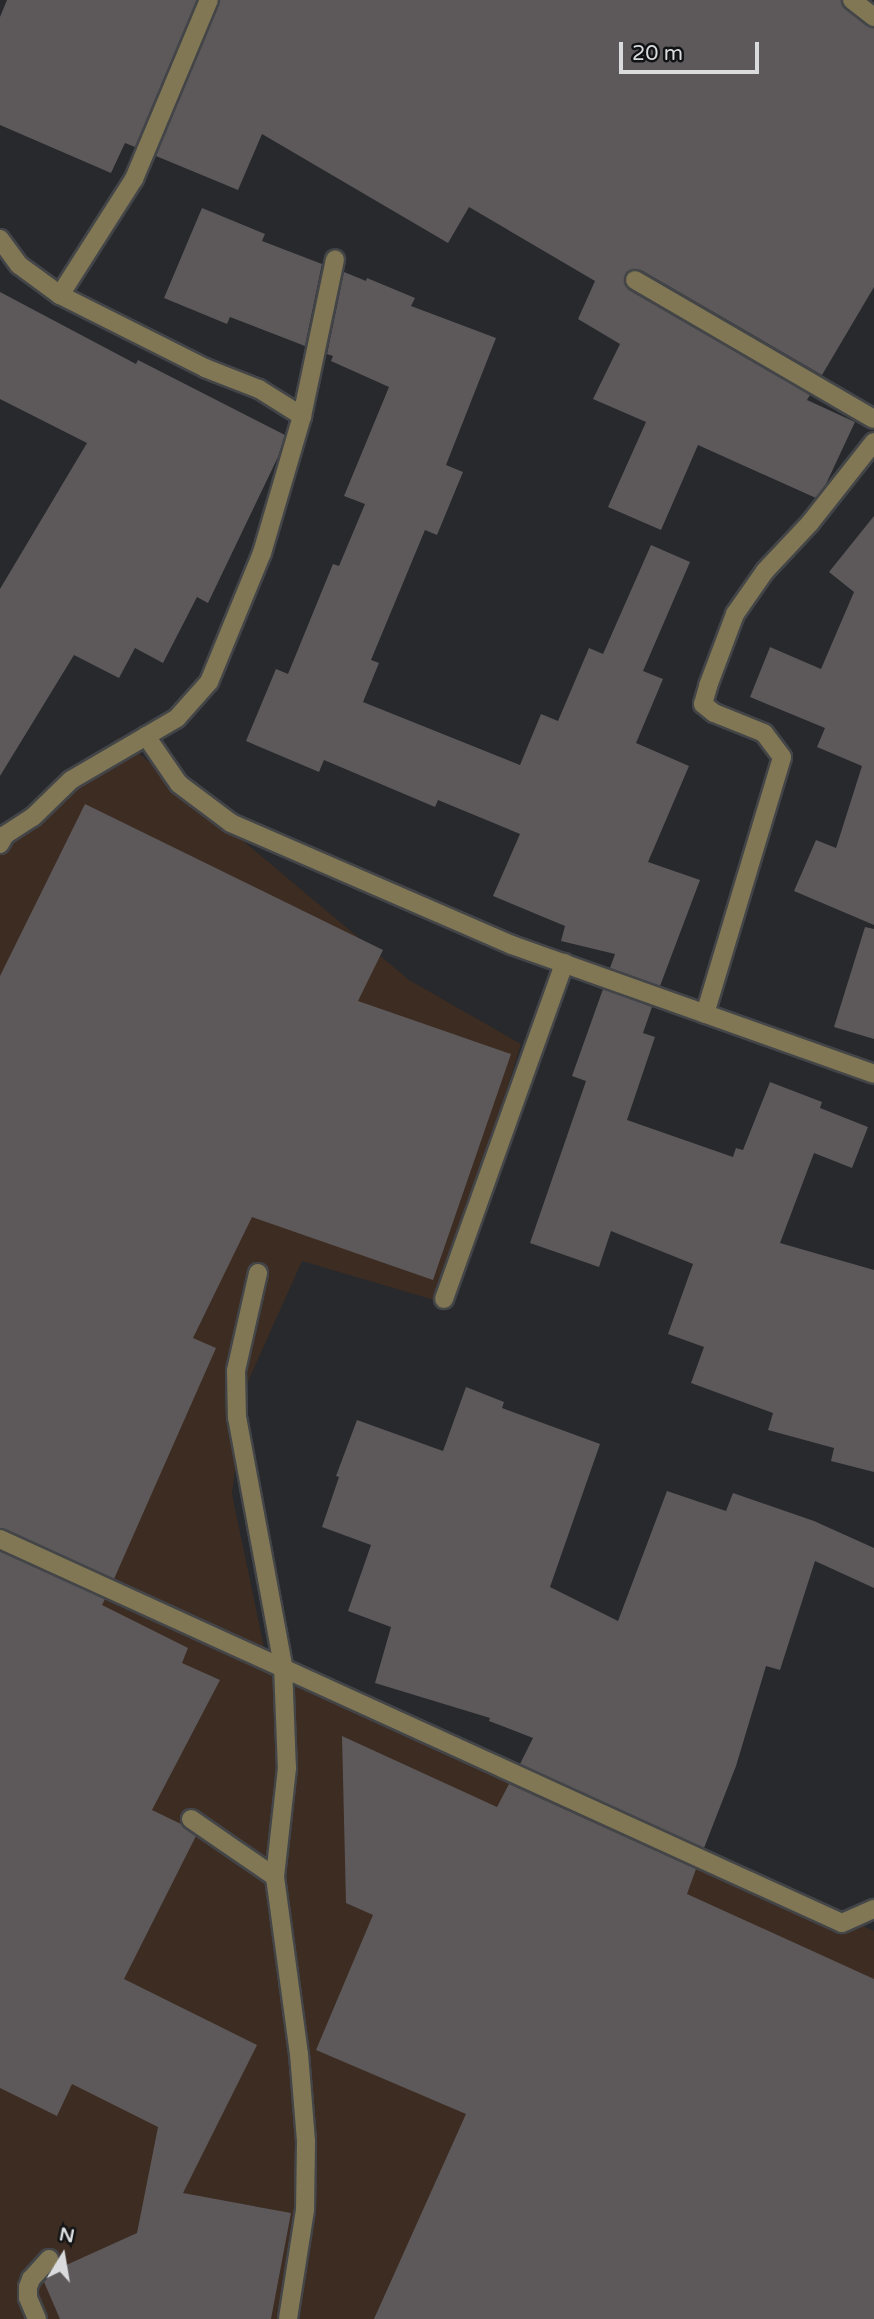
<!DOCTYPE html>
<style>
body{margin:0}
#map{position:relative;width:874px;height:2319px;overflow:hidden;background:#27292c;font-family:"Varela Round",sans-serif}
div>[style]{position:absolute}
.industrial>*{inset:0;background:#3d2c22}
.building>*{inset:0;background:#5d595a}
.roads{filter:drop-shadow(2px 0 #434548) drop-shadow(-2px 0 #434548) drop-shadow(0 2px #434548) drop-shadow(0 -2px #434548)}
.minor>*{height:18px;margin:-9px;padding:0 9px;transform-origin:9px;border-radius:9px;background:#817754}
span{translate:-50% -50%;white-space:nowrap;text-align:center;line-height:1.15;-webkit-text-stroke:6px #111213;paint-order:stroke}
.north{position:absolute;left:28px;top:2221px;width:70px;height:70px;-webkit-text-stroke:5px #111213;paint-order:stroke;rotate:11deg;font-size:19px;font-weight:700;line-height:28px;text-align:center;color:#d9dbdd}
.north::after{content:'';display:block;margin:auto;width:24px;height:32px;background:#d9dbdd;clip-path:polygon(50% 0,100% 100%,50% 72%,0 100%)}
.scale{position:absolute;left:619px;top:42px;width:140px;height:32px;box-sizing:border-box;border:4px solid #d9dbdd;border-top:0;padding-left:9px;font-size:21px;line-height:24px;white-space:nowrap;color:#d9dbdd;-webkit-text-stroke:5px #111213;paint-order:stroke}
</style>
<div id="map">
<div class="industrial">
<div style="clip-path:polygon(119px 737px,409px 980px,521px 1044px,441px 1302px,302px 1261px,245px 1388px,232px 1494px,266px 1657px,334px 1681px,874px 1931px,874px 2319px,0 2319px,0 839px)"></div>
</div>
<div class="building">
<div style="clip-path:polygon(7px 0,197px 0,135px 147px,125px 143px,111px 173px,0 125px,0 17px)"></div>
<div style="clip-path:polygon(220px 0,841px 0,845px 9px,874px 28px,874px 287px,822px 375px,641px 270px,630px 270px,624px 279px,629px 290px,810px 395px,807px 400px,855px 422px,826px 484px,816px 498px,698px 445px,661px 530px,608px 507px,646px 422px,593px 399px,620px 344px,578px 319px,595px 281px,469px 207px,448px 243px,262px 134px,238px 190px,156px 156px)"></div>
<div style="clip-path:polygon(202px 208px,265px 234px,262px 241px,322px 264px,305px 346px,230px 317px,227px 324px,164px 298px)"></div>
<div style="clip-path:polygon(344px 272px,366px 281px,367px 278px,415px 298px,411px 306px,496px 338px,446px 465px,463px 472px,437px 535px,425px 530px,371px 660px,379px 663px,363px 702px,520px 765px,541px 714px,558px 721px,589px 648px,603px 654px,651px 545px,690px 562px,643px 671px,663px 679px,636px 743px,689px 766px,648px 862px,700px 880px,660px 986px,610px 968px,615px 954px,561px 941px,565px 926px,493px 896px,520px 834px,438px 800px,435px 807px,324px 760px,319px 772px,246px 741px,276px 669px,288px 674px,333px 564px,339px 566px,365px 504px,344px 496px,389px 387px,331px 361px,333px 356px,327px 354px)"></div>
<div style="clip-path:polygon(0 292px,136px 364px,138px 360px,285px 435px,278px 457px,208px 603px,197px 597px,163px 663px,135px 648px,119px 678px,74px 655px,0 776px,0 589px,87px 443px,0 399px)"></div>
<div style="clip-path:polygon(874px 516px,874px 925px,794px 891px,816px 840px,836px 848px,862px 766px,817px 747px,825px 728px,750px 697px,770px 647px,821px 669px,854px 592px,829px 572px)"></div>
<div style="clip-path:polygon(85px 804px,383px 950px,358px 1001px,511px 1054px,433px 1280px,252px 1217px,193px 1338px,216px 1348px,114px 1579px,0 1528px,0 976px)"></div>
<div style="clip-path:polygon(865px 927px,874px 929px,874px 1039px,834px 1027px)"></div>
<div style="clip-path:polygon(603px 989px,652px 1007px,643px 1033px,655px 1037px,627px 1120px,733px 1157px,736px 1148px,743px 1150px,770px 1082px,822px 1102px,820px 1108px,868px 1127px,852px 1168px,814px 1153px,780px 1243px,874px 1270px,874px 1472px,831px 1461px,834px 1448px,768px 1430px,773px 1413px,691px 1383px,704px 1347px,668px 1334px,693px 1264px,611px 1231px,599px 1267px,530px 1243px,586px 1081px,572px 1076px)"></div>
<div style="clip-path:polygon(466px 1387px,504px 1402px,502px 1408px,600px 1444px,550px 1587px,618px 1621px,667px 1491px,726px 1511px,733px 1493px,814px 1521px,874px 1548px,874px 1588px,815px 1561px,780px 1670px,766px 1666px,736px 1766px,704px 1848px,520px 1764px,533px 1738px,489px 1721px,490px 1718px,375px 1683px,391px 1627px,348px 1611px,371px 1545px,322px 1527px,339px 1477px,336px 1476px,357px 1420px,443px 1451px)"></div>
<div style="clip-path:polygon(0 1551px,105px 1599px,102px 1605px,188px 1648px,182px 1663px,220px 1680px,152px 1810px,181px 1824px,196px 1836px,124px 1979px,257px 2045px,183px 2193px,291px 2213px,271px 2319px,60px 2319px,44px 2282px,53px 2271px,137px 2233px,158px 2127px,72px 2084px,57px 2116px,0 2088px)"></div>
<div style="clip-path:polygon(342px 1736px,497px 1807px,509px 1784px,696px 1869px,687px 1894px,874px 1979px,874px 2319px,374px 2319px,466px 2114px,316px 2050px,373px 1915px,346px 1903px)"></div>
</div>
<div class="roads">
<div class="minor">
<div style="left:852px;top:0;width:28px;rotate:38deg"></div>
<div style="left:0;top:239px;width:32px;rotate:54deg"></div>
<div style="left:19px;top:265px;width:51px;rotate:36.2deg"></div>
<div style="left:60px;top:295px;width:162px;rotate:26.7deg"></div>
<div style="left:205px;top:368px;width:58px;rotate:21.3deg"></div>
<div style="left:259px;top:389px;width:51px;rotate:32.1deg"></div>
<div style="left:635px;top:280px;width:276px;rotate:30.2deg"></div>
<div style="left:60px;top:295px;width:138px;rotate:-57.5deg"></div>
<div style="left:134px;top:179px;width:194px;rotate:-67.3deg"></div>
<div style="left:146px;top:736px;width:58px;rotate:55.5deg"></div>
<div style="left:179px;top:784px;width:65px;rotate:36.9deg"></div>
<div style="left:231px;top:823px;width:306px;rotate:23.5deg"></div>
<div style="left:512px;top:945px;width:384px;rotate:19.6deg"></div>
<div style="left:0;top:844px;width:10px;rotate:-61deg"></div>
<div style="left:5px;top:835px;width:33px;rotate:-33deg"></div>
<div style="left:33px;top:817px;width:53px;rotate:-44.2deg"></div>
<div style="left:71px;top:780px;width:123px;rotate:-30.3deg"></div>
<div style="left:177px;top:718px;width:48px;rotate:-48.4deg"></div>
<div style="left:209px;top:682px;width:139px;rotate:-67.7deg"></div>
<div style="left:262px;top:553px;width:143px;rotate:-73.7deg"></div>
<div style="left:302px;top:416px;width:160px;rotate:-78.1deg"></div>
<div style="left:705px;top:1014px;width:268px;rotate:-73.3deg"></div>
<div style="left:782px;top:757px;width:30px;rotate:-127deg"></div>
<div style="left:764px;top:733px;width:54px;rotate:-158.2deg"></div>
<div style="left:714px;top:713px;width:14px;rotate:-141deg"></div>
<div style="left:703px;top:704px;width:19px;rotate:-74deg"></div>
<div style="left:708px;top:686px;width:77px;rotate:-69.4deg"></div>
<div style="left:735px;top:614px;width:52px;rotate:-55.1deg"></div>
<div style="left:765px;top:571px;width:66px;rotate:-46.8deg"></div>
<div style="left:810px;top:523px;width:103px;rotate:-51.7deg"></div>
<div style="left:258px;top:1273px;width:100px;rotate:102.7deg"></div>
<div style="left:236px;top:1371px;width:46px;rotate:88.8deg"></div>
<div style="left:237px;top:1417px;width:253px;rotate:79.5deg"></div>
<div style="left:283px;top:1666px;width:102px;rotate:87.8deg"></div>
<div style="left:287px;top:1768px;width:110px;rotate:96.3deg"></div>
<div style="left:275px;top:1877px;width:179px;rotate:82.3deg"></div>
<div style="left:299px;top:2054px;width:87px;rotate:85.4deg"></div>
<div style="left:306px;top:2141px;width:69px;rotate:90.8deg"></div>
<div style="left:305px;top:2210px;width:110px;rotate:98.9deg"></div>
<div style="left:444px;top:1299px;width:357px;rotate:-70.3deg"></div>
<div style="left:0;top:1539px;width:925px;rotate:24.52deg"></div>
<div style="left:842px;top:1923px;width:35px;rotate:-24deg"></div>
<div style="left:191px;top:1819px;width:102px;rotate:34.6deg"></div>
<div style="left:37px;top:2319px;width:23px;rotate:-113deg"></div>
<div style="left:28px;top:2298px;width:11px;rotate:-90deg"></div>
<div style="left:28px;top:2287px;width:9px;rotate:-69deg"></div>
<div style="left:31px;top:2279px;width:27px;rotate:-48deg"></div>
</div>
</div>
<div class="north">N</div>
<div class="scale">20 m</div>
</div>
